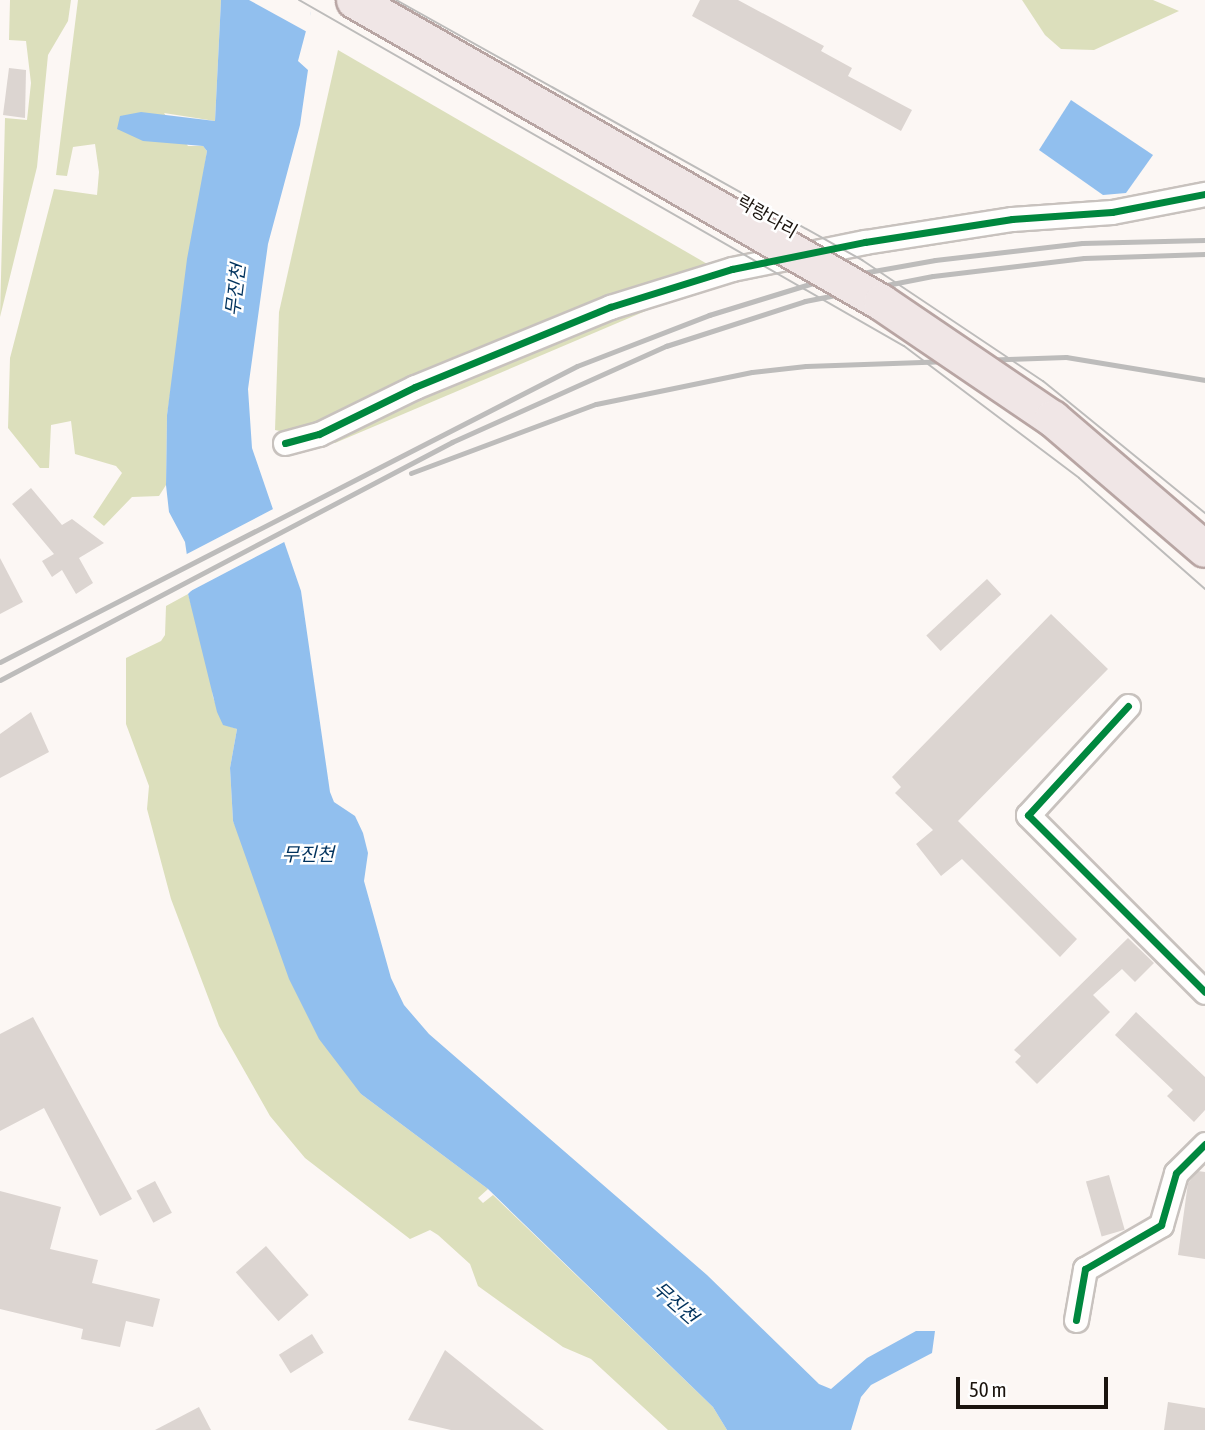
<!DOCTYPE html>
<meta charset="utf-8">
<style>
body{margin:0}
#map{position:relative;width:1205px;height:1430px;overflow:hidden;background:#fcf7f4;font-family:"Asap Condensed","Noto Sans KR",sans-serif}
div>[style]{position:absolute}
.green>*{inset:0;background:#dcdfbc}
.water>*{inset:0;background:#91bfee}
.pier>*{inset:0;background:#fcf7f4}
.building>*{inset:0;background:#dcd5d1;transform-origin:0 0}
.roads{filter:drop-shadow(2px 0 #c8c2be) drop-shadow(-2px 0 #c8c2be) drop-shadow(0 2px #c8c2be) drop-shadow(0 -2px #c8c2be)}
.minor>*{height:23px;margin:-11.5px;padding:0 11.5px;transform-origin:11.5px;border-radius:11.5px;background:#fffefd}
.tram>*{height:2px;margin:-1px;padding:0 1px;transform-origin:1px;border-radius:1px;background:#bdbcbb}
.rail>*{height:5px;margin:-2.5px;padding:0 2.5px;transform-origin:2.5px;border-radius:2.5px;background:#bdbcbb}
.bridges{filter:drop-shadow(2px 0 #b8a5a3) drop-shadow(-2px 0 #b8a5a3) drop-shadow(0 2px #b8a5a3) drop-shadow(0 -2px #b8a5a3)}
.primary-bridge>*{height:35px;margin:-17.5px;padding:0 17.5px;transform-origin:17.5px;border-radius:17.5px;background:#f0e6e6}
.cycleway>*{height:7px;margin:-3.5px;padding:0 3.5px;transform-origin:3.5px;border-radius:3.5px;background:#00873e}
span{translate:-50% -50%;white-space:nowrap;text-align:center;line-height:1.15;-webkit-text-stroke:5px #fff;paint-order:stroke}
.street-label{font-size:18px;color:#1b140e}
.water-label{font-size:19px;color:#00325d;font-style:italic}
.scale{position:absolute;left:956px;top:1377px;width:152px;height:32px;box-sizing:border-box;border:4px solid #1b140e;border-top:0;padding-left:9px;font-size:21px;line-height:24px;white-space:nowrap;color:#1b140e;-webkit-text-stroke:5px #fff;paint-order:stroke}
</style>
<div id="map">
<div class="green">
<div style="clip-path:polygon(10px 0,71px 0,68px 21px,48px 55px,37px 167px,0 317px,5px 118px,27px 120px,31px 83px,26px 41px,9px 40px)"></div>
<div style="clip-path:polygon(78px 0,221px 0,215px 121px,164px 113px,188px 146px,203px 146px,207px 151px,167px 415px,166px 485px,159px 496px,132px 497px,104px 526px,93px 517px,122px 473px,116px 466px,75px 454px,71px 421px,51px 425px,49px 468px,40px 468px,8px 428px,10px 358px,54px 189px,97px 195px,99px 172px,95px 144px,73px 147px,67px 176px,56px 175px)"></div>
<div style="clip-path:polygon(1022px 0,1153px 0,1179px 11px,1094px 50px,1061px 49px,1045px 35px)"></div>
<div style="clip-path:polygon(338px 50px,728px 276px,335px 443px,275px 430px,279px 312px)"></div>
<div style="clip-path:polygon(188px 594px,209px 665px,213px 697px,223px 724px,237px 729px,230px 768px,233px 821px,361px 1094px,488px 1189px,478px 1198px,483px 1203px,493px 1195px,713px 1407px,727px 1430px,668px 1430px,591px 1359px,563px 1347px,478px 1286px,470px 1264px,438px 1235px,430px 1230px,410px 1239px,305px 1158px,270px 1116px,219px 1026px,171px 899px,147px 809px,149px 786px,126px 724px,126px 658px,161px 641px,165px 635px,166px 606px)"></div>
</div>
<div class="water">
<div style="clip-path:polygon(221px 0,309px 0,311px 12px,298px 61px,308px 70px,300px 125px,268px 244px,248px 389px,252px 448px,301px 591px,330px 792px,334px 802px,355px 816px,363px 833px,368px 853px,364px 881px,391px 978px,404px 1005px,429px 1034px,707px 1275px,819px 1384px,831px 1389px,867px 1358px,916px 1331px,935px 1331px,932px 1353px,871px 1385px,861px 1397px,851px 1430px,727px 1430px,713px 1407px,488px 1189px,361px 1094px,319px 1039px,289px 979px,233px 821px,230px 768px,237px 729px,223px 725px,217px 712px,188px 594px,192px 590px,185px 542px,169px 512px,166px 485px,167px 415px,187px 259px,207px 151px,203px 146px,143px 141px,117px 129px,120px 116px,141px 112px,215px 121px)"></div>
<div style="clip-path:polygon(1071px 100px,1153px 155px,1126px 193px,1103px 195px,1039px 150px)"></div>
</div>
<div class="pier">
<div style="clip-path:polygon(249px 0,312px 0,309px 33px)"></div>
<div style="clip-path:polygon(275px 508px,288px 540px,185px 594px,188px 589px,183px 556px)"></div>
</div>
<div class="building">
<div style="clip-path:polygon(700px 0,738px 0,824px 46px,821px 51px,852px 68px,848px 76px,912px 110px,901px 131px,692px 16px)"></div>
<div style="clip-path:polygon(9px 68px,26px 70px,25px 118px,3px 115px)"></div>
<div style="clip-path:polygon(31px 488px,62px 525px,72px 519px,104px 543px,79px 558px,93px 583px,76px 594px,62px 570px,52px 577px,42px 561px,54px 554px,12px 504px)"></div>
<div style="clip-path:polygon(0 558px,23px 602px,0 614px)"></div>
<div style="left:987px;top:579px;width:21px;height:83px;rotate:47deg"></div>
<div style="clip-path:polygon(1051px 614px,1108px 669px,958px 821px,1077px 939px,1060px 957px,962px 859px,941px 876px,916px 844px,933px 830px,895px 793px,901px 787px,892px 777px)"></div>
<div style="clip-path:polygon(31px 712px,49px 752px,0 778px,0 734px)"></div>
<div style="clip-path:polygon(1128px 938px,1154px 963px,1135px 982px,1122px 969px,1093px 995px,1110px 1012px,1037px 1084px,1015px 1062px,1021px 1056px,1014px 1050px)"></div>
<div style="clip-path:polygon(1136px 1012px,1205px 1077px,1205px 1110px,1194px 1122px,1167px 1096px,1173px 1090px,1115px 1035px)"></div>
<div style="clip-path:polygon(33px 1017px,132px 1199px,100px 1216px,44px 1108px,0 1131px,0 1034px)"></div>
<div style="clip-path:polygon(1198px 1171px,1205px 1172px,1205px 1259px,1178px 1255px,1188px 1183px)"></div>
<div style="left:1109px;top:1175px;width:57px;height:24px;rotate:74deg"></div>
<div style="left:155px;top:1181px;width:36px;height:21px;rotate:62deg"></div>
<div style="clip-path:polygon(0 1191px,61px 1207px,50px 1249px,98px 1260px,92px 1283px,160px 1299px,153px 1327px,126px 1321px,120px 1347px,81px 1339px,83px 1329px,0 1309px)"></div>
<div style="left:266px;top:1246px;width:65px;height:40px;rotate:49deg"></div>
<div style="left:312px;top:1334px;width:22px;height:39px;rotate:58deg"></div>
<div style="clip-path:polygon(445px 1350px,544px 1430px,451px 1430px,408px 1420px)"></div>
<div style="clip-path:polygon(1168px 1402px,1205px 1408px,1205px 1430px,1164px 1430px)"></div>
<div style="clip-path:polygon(199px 1407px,211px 1430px,155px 1430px)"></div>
</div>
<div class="roads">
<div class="minor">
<div style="left:285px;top:443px;width:35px;rotate:-15deg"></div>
<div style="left:319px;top:434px;width:107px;rotate:-26.1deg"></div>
<div style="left:415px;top:387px;width:211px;rotate:-22.3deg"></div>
<div style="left:610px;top:307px;width:128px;rotate:-17.3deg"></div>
<div style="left:732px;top:269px;width:136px;rotate:-11.5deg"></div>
<div style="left:865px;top:242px;width:149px;rotate:-8.9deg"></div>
<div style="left:1012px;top:219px;width:100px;rotate:-4deg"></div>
<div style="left:1112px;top:212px;width:95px;rotate:-11deg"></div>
<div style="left:1128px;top:706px;width:148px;rotate:132.5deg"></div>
<div style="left:1028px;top:815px;width:250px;rotate:45deg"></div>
<div style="left:1076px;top:1320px;width:52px;rotate:-80deg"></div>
<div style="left:1085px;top:1269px;width:88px;rotate:-30.1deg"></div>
<div style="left:1161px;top:1225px;width:54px;rotate:-73.9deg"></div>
<div style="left:1176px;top:1173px;width:41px;rotate:-45deg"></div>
</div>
</div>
<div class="tram">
<div style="left:299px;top:0;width:697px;rotate:29.77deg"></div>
<div style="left:904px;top:346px;width:219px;rotate:37deg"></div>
<div style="left:1079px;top:478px;width:168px;rotate:41.4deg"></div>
<div style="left:396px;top:0;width:534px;rotate:29.16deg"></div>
<div style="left:862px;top:260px;width:218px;rotate:33.8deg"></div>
<div style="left:1043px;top:381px;width:209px;rotate:39.2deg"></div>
</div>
<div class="rail">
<div style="left:411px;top:473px;width:197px;rotate:-20.5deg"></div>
<div style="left:596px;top:404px;width:159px;rotate:-11.6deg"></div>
<div style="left:752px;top:372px;width:54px;rotate:-6.3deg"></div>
<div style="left:806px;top:366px;width:260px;rotate:-2deg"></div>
<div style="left:1066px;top:357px;width:141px;rotate:9.4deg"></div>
<div style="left:0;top:662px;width:648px;rotate:-27.16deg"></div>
<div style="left:577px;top:366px;width:142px;rotate:-21.1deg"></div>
<div style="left:709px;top:315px;width:119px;rotate:-17.1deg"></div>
<div style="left:823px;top:280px;width:114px;rotate:-10.1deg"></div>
<div style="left:935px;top:260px;width:148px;rotate:-6.6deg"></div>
<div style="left:1082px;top:243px;width:123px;rotate:-1.4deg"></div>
<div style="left:0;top:680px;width:511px;rotate:-27.77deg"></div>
<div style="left:452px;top:442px;width:235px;rotate:-24.2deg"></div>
<div style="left:666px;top:346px;width:146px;rotate:-17.9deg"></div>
<div style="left:805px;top:301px;width:130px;rotate:-11.1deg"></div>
<div style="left:933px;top:276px;width:152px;rotate:-6.8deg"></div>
<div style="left:1084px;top:258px;width:121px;rotate:-1.9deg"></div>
</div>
<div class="bridges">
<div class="primary-bridge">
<div style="left:354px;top:0;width:607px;rotate:29.82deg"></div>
<div style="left:881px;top:302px;width:207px;rotate:34.2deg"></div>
<div style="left:1052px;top:418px;width:201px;rotate:40.6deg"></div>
</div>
</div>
<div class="cycleway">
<div style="left:285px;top:443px;width:35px;rotate:-15deg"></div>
<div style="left:319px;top:434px;width:107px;rotate:-26.1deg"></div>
<div style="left:415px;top:387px;width:211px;rotate:-22.3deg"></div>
<div style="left:610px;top:307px;width:128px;rotate:-17.3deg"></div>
<div style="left:732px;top:269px;width:136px;rotate:-11.5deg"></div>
<div style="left:865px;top:242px;width:149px;rotate:-8.9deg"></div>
<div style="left:1012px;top:219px;width:100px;rotate:-4deg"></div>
<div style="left:1112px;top:212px;width:95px;rotate:-11deg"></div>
<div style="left:1128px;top:706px;width:148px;rotate:132.5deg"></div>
<div style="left:1028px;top:815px;width:250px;rotate:45deg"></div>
<div style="left:1076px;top:1320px;width:52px;rotate:-80deg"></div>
<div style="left:1085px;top:1269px;width:88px;rotate:-30.1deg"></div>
<div style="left:1161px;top:1225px;width:54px;rotate:-73.9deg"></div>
<div style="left:1176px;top:1173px;width:41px;rotate:-45deg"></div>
</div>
<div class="street-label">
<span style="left:767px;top:217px;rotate:30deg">락랑다리</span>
</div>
<div class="water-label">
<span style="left:236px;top:290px;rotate:-83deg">무진천</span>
<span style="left:308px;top:855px">무진천</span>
<span style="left:675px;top:1303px;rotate:42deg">무진천</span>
</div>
<div class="scale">50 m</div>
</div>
